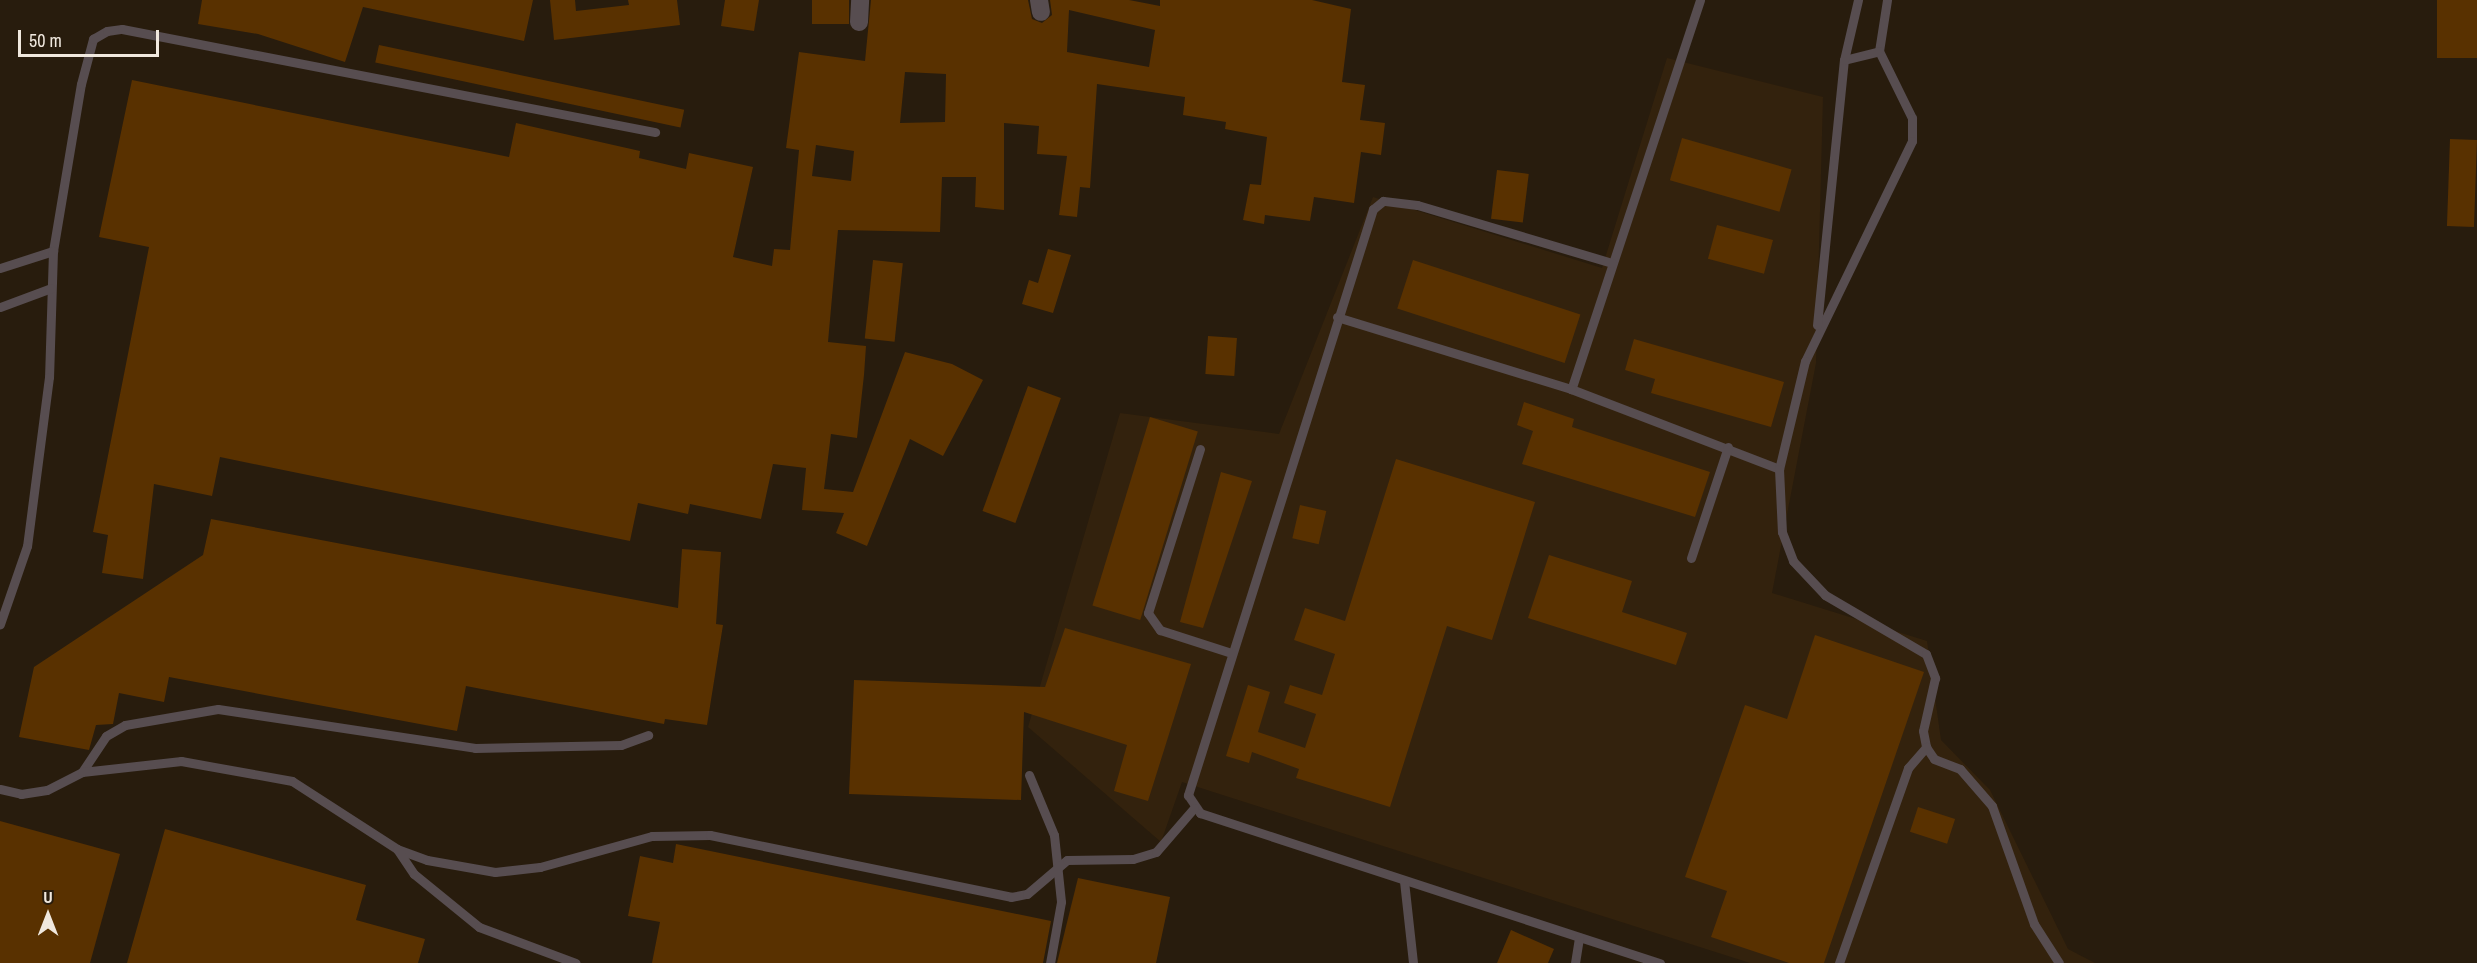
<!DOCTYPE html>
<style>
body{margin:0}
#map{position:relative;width:2477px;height:963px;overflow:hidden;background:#281c0d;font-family:"Archivo Narrow",sans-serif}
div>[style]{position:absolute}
.built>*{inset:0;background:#33220d}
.building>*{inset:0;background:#593100;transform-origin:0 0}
.service>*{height:9px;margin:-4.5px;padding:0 4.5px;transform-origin:4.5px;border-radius:4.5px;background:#574d50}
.minor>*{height:18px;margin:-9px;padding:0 9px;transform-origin:9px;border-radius:9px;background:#574d50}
span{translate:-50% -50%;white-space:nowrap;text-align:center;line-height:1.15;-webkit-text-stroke:6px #281c0d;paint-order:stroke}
.north{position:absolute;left:18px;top:885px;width:60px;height:60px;-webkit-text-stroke:4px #281c0d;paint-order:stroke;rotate:0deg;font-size:16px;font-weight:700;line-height:24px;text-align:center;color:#f0e8de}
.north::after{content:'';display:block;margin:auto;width:21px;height:27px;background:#f0e8de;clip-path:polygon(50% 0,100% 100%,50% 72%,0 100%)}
.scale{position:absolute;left:18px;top:30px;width:141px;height:27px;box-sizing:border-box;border:3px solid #f0e8de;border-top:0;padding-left:8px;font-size:18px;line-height:21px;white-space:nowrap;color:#f0e8de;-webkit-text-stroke:4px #281c0d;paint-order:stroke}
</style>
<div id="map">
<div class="built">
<div style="clip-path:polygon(1667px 58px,1823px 97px,1816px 363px,1772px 593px,1927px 641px,1941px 740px,1990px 790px,2068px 949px,2095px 963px,1750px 963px,1182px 782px,1161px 842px,1028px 727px,1120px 413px,1279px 434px,1373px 197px,1602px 268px)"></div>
</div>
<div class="building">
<div style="clip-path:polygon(202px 0,533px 0,524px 41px,363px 7px,345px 62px,258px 34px,198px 24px)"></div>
<div style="clip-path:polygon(550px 0,575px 0,576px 11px,629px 5px,628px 0,677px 0,680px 25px,554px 40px)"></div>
<div style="clip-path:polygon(725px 0,759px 0,754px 31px,721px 26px)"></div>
<div style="left:812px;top:0;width:37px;height:24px"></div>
<div style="clip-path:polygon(evenodd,871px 0,1028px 0,1032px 19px,1042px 23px,1052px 15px,1050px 0,1129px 0,1160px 6px,1160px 0,1312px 0,1351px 9px,1342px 82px,1365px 85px,1360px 120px,1385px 123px,1381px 155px,1361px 152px,1354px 203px,1314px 197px,1310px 221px,1265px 215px,1264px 224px,1243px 220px,1250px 184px,1261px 185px,1267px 137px,1225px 129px,1226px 122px,1183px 115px,1185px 97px,1097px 84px,1090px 188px,1080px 187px,1077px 217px,1059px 215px,1067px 156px,1037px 154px,1039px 126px,1004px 123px,1004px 210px,975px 207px,976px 177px,942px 177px,940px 232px,838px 230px,828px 342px,866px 346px,864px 375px,857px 438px,831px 434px,824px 489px,853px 492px,905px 352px,952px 364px,983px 380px,943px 456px,910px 439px,867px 546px,836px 533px,844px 513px,802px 510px,806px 468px,773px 464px,761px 519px,690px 504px,688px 514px,638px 503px,630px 541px,220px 457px,212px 496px,154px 484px,143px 579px,102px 573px,108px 535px,93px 532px,149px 247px,99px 237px,132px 80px,509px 157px,516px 123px,640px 151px,639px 158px,686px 169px,689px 153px,753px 167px,733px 257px,772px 266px,774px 249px,790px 250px,799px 150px,786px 148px,799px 52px,865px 61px,871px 0,1069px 10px,1155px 30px,1149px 67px,1067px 52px,1069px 10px,871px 0,905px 72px,946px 74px,945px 122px,900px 123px,905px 72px,871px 0,816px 145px,854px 151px,851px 181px,812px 176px,816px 145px)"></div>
<div style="left:2437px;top:0;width:40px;height:58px"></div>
<div style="left:379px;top:45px;width:312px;height:18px;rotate:12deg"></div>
<div style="left:1682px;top:138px;width:114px;height:44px;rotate:16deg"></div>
<div style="left:2450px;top:139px;width:27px;height:87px;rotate:2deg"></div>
<div style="left:1497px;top:170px;width:32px;height:49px;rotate:7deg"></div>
<div style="left:1717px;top:225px;width:58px;height:35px;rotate:15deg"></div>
<div style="clip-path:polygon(1048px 249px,1071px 255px,1053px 313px,1022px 304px,1029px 280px,1038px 283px)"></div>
<div style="left:873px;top:260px;width:30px;height:79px;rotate:6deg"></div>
<div style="left:1413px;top:260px;width:176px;height:51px;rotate:18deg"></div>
<div style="left:1208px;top:336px;width:29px;height:38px;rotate:4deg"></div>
<div style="clip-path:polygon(1634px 339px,1784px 382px,1771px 427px,1651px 393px,1655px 379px,1625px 370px)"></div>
<div style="left:1028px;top:386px;width:35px;height:133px;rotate:20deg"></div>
<div style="clip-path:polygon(1524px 402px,1574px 419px,1572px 427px,1710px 472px,1695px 517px,1522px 464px,1533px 431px,1517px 425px)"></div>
<div style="left:1150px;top:417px;width:50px;height:197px;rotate:17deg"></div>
<div style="clip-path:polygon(1396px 459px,1535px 502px,1492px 640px,1447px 626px,1390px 807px,1296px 778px,1299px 769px,1252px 752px,1249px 763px,1226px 756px,1248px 685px,1270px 692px,1258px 732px,1305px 748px,1316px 714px,1284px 703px,1290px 685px,1322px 695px,1335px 654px,1294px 640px,1305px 608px,1345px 621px)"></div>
<div style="clip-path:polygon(1221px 472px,1252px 481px,1203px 628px,1180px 622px)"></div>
<div style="left:1300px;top:505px;width:27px;height:34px;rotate:13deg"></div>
<div style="clip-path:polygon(211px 519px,678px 608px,682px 549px,721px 552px,716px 624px,723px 625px,707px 725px,665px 719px,664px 724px,466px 686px,457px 731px,169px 677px,164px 702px,119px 693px,113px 724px,96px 725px,89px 750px,19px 737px,34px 667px,203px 555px)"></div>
<div style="clip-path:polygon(1549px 555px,1632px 581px,1622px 612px,1687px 633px,1676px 665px,1528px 618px)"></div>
<div style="clip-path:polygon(1065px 628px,1191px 664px,1148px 801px,1114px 791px,1127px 745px,1024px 712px,1021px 800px,849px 794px,854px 680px,1045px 687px)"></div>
<div style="clip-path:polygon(1815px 635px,1924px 672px,1824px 963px,1789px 963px,1711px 937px,1727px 891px,1685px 877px,1745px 705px,1787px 719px)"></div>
<div style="left:1918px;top:807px;width:39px;height:26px;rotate:18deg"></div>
<div style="clip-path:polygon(0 821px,120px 854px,90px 963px,0 963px)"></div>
<div style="clip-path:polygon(165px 829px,366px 885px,356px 920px,425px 939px,418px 963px,127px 963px)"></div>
<div style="clip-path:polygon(676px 844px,1051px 921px,1043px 963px,652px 963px,660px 922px,628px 916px,640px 856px,673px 863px)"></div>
<div style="clip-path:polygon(1078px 878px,1170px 897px,1156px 963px,1057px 963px)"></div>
<div style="clip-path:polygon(1511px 930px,1554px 949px,1548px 963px,1497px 963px)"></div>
</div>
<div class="service">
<div style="left:1700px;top:0;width:410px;rotate:108.3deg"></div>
<div style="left:1571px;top:389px;width:223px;rotate:21deg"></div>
<div style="left:1887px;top:0;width:52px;rotate:98.9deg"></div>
<div style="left:1879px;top:51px;width:75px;rotate:63.8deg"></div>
<div style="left:1912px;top:118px;width:23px;rotate:90deg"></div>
<div style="left:1912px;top:141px;width:245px;rotate:115.9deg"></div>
<div style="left:1805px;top:361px;width:111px;rotate:103.5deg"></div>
<div style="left:1779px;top:469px;width:63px;rotate:87.3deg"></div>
<div style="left:1782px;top:532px;width:31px;rotate:69deg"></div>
<div style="left:1793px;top:561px;width:47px;rotate:46.7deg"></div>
<div style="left:1825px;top:595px;width:117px;rotate:30.3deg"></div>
<div style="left:1926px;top:654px;width:26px;rotate:69deg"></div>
<div style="left:1935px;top:678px;width:54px;rotate:102.8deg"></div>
<div style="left:1923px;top:731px;width:16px;rotate:79deg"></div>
<div style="left:1926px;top:747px;width:14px;rotate:56deg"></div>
<div style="left:1934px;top:759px;width:28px;rotate:21deg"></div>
<div style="left:1960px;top:769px;width:49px;rotate:49.1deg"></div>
<div style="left:1992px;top:806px;width:125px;rotate:70.4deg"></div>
<div style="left:2034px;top:924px;width:46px;rotate:57.3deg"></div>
<div style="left:1844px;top:60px;width:36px;rotate:-14deg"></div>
<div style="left:53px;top:251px;width:169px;rotate:-80.5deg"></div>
<div style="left:81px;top:84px;width:47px;rotate:-75.1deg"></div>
<div style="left:93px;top:39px;width:16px;rotate:-30deg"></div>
<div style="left:107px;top:31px;width:15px;rotate:-8deg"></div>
<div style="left:122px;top:29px;width:543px;rotate:10.94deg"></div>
<div style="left:1612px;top:263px;width:203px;rotate:-163.4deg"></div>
<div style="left:1417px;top:205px;width:34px;rotate:-173deg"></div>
<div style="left:1383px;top:201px;width:13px;rotate:141deg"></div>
<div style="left:1373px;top:209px;width:615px;rotate:107.52deg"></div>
<div style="left:1188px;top:795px;width:22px;rotate:56deg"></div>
<div style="left:1200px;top:813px;width:484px;rotate:18.1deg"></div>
<div style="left:0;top:268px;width:56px;rotate:-17.8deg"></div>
<div style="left:53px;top:251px;width:126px;rotate:91.8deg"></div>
<div style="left:49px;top:377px;width:170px;rotate:97.4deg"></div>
<div style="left:27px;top:546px;width:83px;rotate:109.1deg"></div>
<div style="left:0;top:307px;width:54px;rotate:-20.4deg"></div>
<div style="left:1337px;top:317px;width:245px;rotate:17.1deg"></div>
<div style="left:1817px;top:325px;width:266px;rotate:-84.2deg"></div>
<div style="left:1844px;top:60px;width:62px;rotate:-76.9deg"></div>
<div style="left:1200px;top:449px;width:172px;rotate:107.6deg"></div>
<div style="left:1148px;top:613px;width:21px;rotate:55deg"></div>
<div style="left:1160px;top:630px;width:75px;rotate:17.9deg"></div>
<div style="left:1691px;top:558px;width:117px;rotate:-71.6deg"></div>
<div style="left:82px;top:772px;width:43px;rotate:-56.3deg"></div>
<div style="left:106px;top:736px;width:22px;rotate:-30deg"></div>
<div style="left:125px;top:725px;width:94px;rotate:-9.8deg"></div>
<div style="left:218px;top:709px;width:260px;rotate:8.6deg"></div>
<div style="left:475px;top:748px;width:146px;rotate:-1.2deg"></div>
<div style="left:621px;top:745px;width:29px;rotate:-20deg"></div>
<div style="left:1029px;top:775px;width:65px;rotate:67.4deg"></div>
<div style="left:1054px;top:835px;width:67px;rotate:84deg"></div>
<div style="left:1061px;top:902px;width:62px;rotate:100.2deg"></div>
<div style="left:0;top:789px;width:22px;rotate:13deg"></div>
<div style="left:21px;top:794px;width:26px;rotate:-9deg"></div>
<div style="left:47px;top:790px;width:39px;rotate:-27deg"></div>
<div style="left:82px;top:772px;width:100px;rotate:-6.3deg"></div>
<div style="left:181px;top:761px;width:113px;rotate:10.2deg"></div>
<div style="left:292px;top:781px;width:125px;rotate:32.9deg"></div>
<div style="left:397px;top:849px;width:32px;rotate:20deg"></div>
<div style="left:427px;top:860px;width:69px;rotate:10deg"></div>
<div style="left:495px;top:872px;width:45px;rotate:-6.3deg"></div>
<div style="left:540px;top:867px;width:116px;rotate:-15.5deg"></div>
<div style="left:652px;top:836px;width:58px;rotate:-1deg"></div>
<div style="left:710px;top:835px;width:307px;rotate:11.6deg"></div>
<div style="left:1011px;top:897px;width:16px;rotate:-11deg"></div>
<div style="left:1027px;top:894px;width:52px;rotate:-40.4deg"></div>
<div style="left:1067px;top:860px;width:66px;rotate:-0.9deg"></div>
<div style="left:1133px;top:859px;width:24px;rotate:-17deg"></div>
<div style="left:1156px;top:852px;width:58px;rotate:-49.2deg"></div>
<div style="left:397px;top:849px;width:30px;rotate:56deg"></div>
<div style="left:414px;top:874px;width:84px;rotate:39.2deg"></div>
<div style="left:479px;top:927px;width:103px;rotate:20.4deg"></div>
<div style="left:1404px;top:881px;width:82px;rotate:83.7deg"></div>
<div style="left:1575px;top:963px;width:26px;rotate:-81deg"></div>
<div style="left:1839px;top:963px;width:207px;rotate:-70.5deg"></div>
<div style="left:1908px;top:768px;width:28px;rotate:-49deg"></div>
</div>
<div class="minor">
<div style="left:1039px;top:0;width:12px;rotate:81deg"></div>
<div style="left:859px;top:22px;width:22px;rotate:-87deg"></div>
</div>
<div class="north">U</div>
<div class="scale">50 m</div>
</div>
